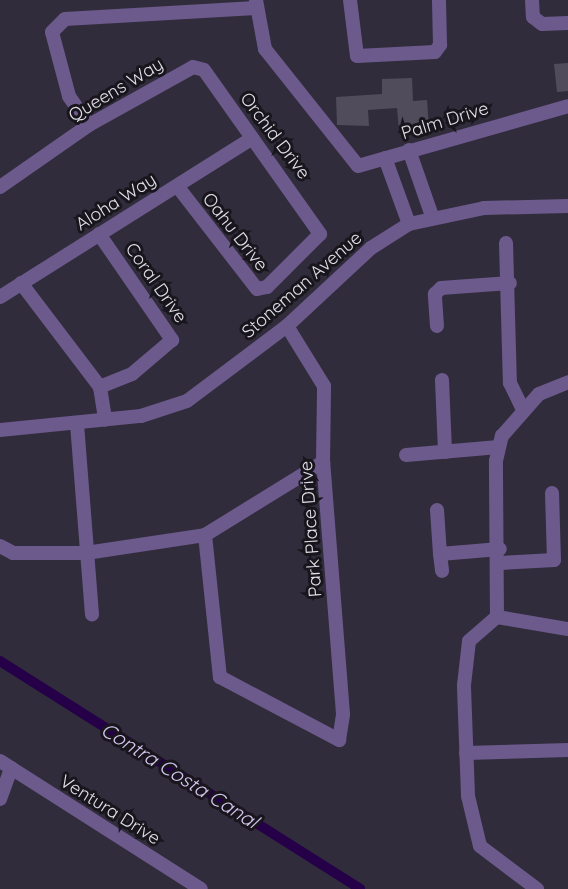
<!DOCTYPE html>
<style>
body{margin:0}
#map{position:relative;width:568px;height:889px;overflow:hidden;background:#312c3b;font-family:Quicksand,sans-serif}
div>[style]{position:absolute}
.canal>*{height:10px;margin:-5px;padding:0 5px;transform-origin:5px;border-radius:5px;background:#250048}
.building>*{inset:0;background:#514c5c}
.minor>*{height:14px;margin:-7px;padding:0 7px;transform-origin:7px;border-radius:7px;background:#6c5a8d}
span{translate:-50% -50%;white-space:nowrap;text-align:center;line-height:1.15;-webkit-text-stroke:6px #18161c;paint-order:stroke}
.street-label{font-size:18px;color:#e3e0ea}
.water-label{font-size:20px;color:#d4c6f1;font-style:italic}
</style>
<div id="map">
<div class="canal">
<div style="left:0;top:661px;width:426px;rotate:32.3deg"></div>
</div>
<div class="building">
<div style="clip-path:polygon(568px 63px,568px 91px,557px 92px,554px 64px)"></div>
<div style="clip-path:polygon(412px 78px,413px 101px,427px 100px,429px 128px,399px 130px,397px 108px,368px 110px,369px 126px,337px 125px,336px 97px,382px 94px,382px 79px)"></div>
</div>
<div class="minor">
<div style="left:256px;top:0;width:50px;rotate:79.6deg"></div>
<div style="left:265px;top:49px;width:149px;rotate:51.5deg"></div>
<div style="left:358px;top:166px;width:218px;rotate:-15.9deg"></div>
<div style="left:350px;top:0;width:56px;rotate:82.9deg"></div>
<div style="left:357px;top:56px;width:78px;rotate:-2.9deg"></div>
<div style="left:435px;top:52px;width:9px;rotate:-54deg"></div>
<div style="left:440px;top:45px;width:45px;rotate:-91.3deg"></div>
<div style="left:532px;top:0;width:17px;rotate:87deg"></div>
<div style="left:533px;top:17px;width:11px;rotate:38deg"></div>
<div style="left:542px;top:24px;width:26px;rotate:-2deg"></div>
<div style="left:89px;top:125px;width:35px;rotate:-125deg"></div>
<div style="left:69px;top:96px;width:66px;rotate:-104.9deg"></div>
<div style="left:52px;top:32px;width:18px;rotate:-45deg"></div>
<div style="left:65px;top:19px;width:191px;rotate:-3.3deg"></div>
<div style="left:409px;top:150px;width:70px;rotate:70.8deg"></div>
<div style="left:385px;top:158px;width:70px;rotate:70deg"></div>
<div style="left:0;top:187px;width:108px;rotate:-34.9deg"></div>
<div style="left:89px;top:125px;width:119px;rotate:-29.1deg"></div>
<div style="left:193px;top:67px;width:11px;rotate:15deg"></div>
<div style="left:204px;top:70px;width:201px;rotate:54.7deg"></div>
<div style="left:320px;top:234px;width:75px;rotate:135deg"></div>
<div style="left:267px;top:287px;width:10px;rotate:169deg"></div>
<div style="left:257px;top:289px;width:130px;rotate:-127.8deg"></div>
<div style="left:99px;top:234px;width:129px;rotate:55.4deg"></div>
<div style="left:172px;top:340px;width:52px;rotate:139.6deg"></div>
<div style="left:132px;top:374px;width:35px;rotate:158deg"></div>
<div style="left:506px;top:243px;width:140px;rotate:88.4deg"></div>
<div style="left:510px;top:383px;width:28px;rotate:64deg"></div>
<div style="left:21px;top:283px;width:131px;rotate:52.8deg"></div>
<div style="left:100px;top:387px;width:33px;rotate:81deg"></div>
<div style="left:0;top:297px;width:298px;rotate:-32.2deg"></div>
<div style="left:437px;top:326px;width:32px;rotate:-94deg"></div>
<div style="left:435px;top:294px;width:8px;rotate:-45deg"></div>
<div style="left:441px;top:288px;width:69px;rotate:-4.1deg"></div>
<div style="left:442px;top:380px;width:72px;rotate:87.6deg"></div>
<div style="left:77px;top:424px;width:191px;rotate:85.5deg"></div>
<div style="left:0;top:430px;width:142px;rotate:-5.7deg"></div>
<div style="left:141px;top:416px;width:48px;rotate:-18.1deg"></div>
<div style="left:187px;top:401px;width:125px;rotate:-36.9deg"></div>
<div style="left:287px;top:326px;width:115px;rotate:-42.9deg"></div>
<div style="left:371px;top:248px;width:45px;rotate:-32.3deg"></div>
<div style="left:409px;top:224px;width:77px;rotate:-12deg"></div>
<div style="left:484px;top:208px;width:84px;rotate:-1.4deg"></div>
<div style="left:406px;top:455px;width:93px;rotate:-4.9deg"></div>
<div style="left:437px;top:510px;width:44px;rotate:86.1deg"></div>
<div style="left:440px;top:554px;width:60px;rotate:-4.8deg"></div>
<div style="left:205px;top:535px;width:143px;rotate:84deg"></div>
<div style="left:220px;top:677px;width:135px;rotate:27.9deg"></div>
<div style="left:339px;top:740px;width:26px;rotate:-81deg"></div>
<div style="left:343px;top:714px;width:253px;rotate:-94.5deg"></div>
<div style="left:323px;top:462px;width:76px;rotate:-89.2deg"></div>
<div style="left:324px;top:386px;width:70px;rotate:-121.7deg"></div>
<div style="left:0;top:546px;width:15px;rotate:28deg"></div>
<div style="left:13px;top:553px;width:73px"></div>
<div style="left:86px;top:553px;width:120px;rotate:-8.6deg"></div>
<div style="left:205px;top:535px;width:139px;rotate:-31.7deg"></div>
<div style="left:440px;top:554px;width:17px;rotate:83deg"></div>
<div style="left:500px;top:563px;width:54px;rotate:-3.2deg"></div>
<div style="left:554px;top:560px;width:67px;rotate:-91.7deg"></div>
<div style="left:497px;top:617px;width:72px;rotate:9.6deg"></div>
<div style="left:466px;top:753px;width:102px;rotate:-1.7deg"></div>
<div style="left:0;top:761px;width:238px;rotate:32.5deg"></div>
<div style="left:0;top:799px;width:33px;rotate:-70deg"></div>
<div style="left:537px;top:889px;width:71px;rotate:-143deg"></div>
<div style="left:480px;top:846px;width:51px;rotate:-103.5deg"></div>
<div style="left:468px;top:796px;width:111px;rotate:-92.1deg"></div>
<div style="left:464px;top:685px;width:44px;rotate:-83.5deg"></div>
<div style="left:469px;top:641px;width:37px;rotate:-41deg"></div>
<div style="left:497px;top:617px;width:156px;rotate:-90.4deg"></div>
<div style="left:496px;top:461px;width:26px;rotate:-77deg"></div>
<div style="left:502px;top:436px;width:56px;rotate:-48.6deg"></div>
<div style="left:539px;top:394px;width:31px;rotate:-22deg"></div>
</div>
<div class="street-label">
<span style="left:116px;top:90px;rotate:-31deg">Queens Way</span>
<span style="left:445px;top:121px;rotate:-17deg">Palm Drive</span>
<span style="left:275px;top:136px;rotate:53deg">Orchid Drive</span>
<span style="left:116px;top:202px;rotate:-32deg">Aloha Way</span>
<span style="left:235px;top:232px;rotate:52deg">Oahu Drive</span>
<span style="left:156px;top:283px;rotate:55deg">Coral Drive</span>
<span style="left:302px;top:285px;rotate:-41deg">Stoneman Avenue</span>
<span style="left:311px;top:529px;rotate:-94deg">Park Place Drive</span>
<span style="left:110px;top:810px;rotate:32deg">Ventura Drive</span>
</div>
<div class="water-label">
<span style="left:180px;top:775px;rotate:32deg">Contra Costa Canal</span>
</div>
</div>
